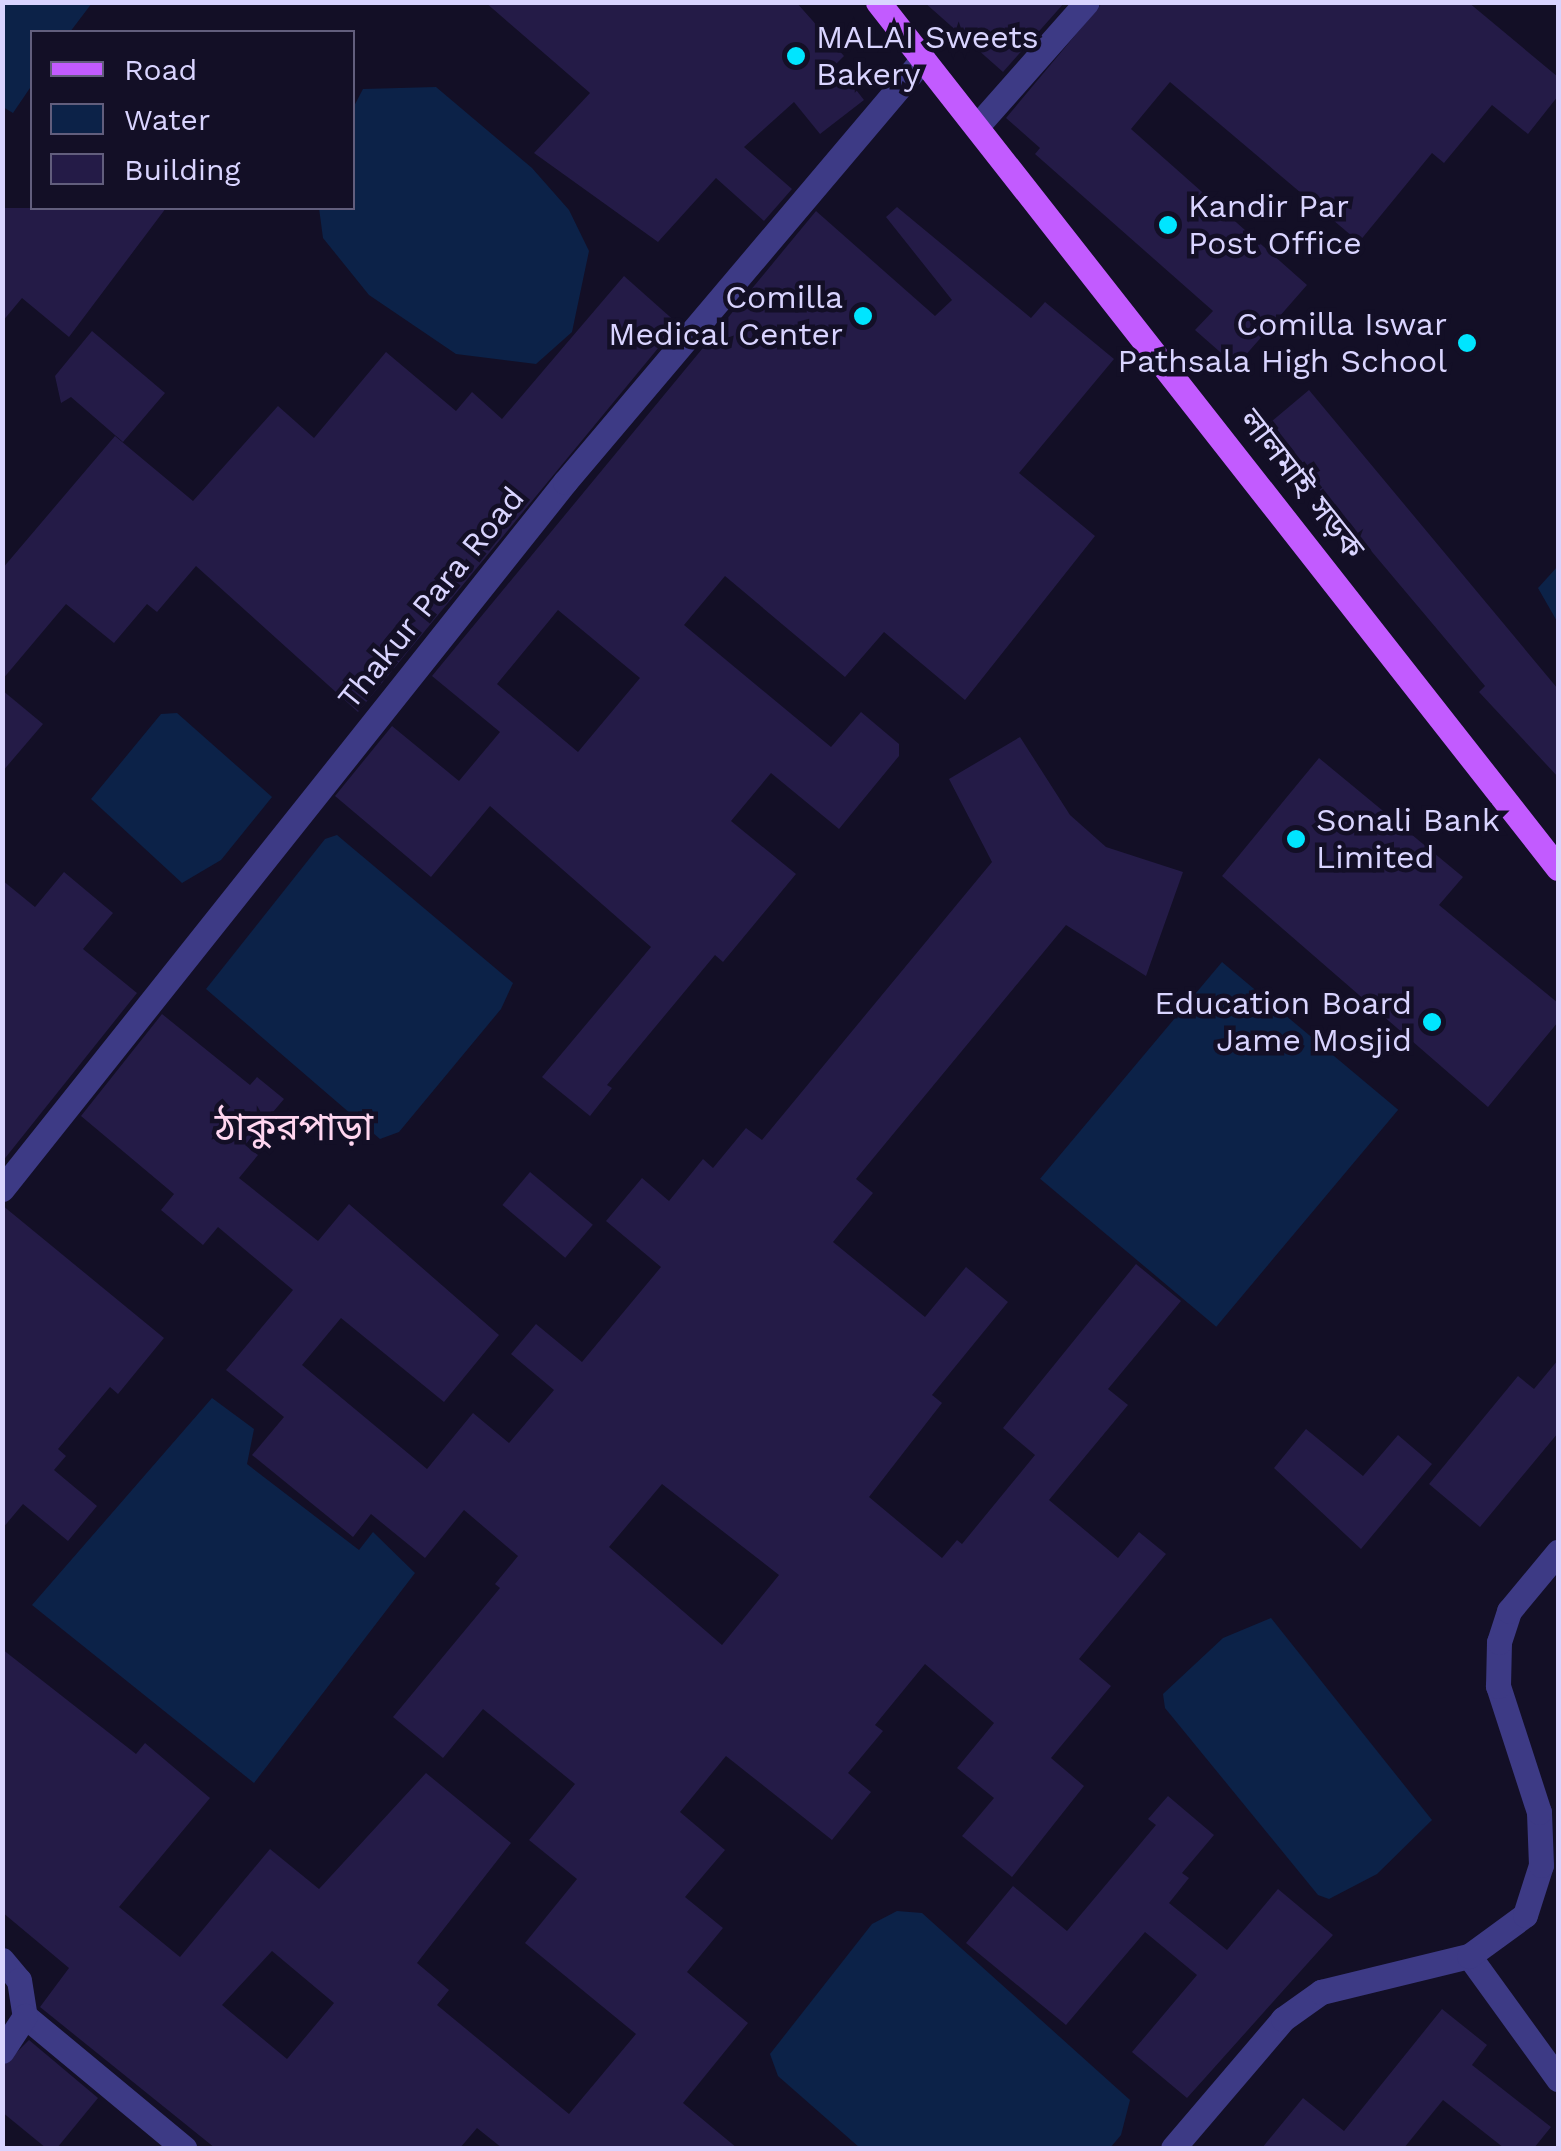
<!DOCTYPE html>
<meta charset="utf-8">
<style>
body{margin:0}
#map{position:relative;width:1561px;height:2151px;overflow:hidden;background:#130f26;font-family:"Work Sans","Noto Sans Bengali",sans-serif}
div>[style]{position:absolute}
.water>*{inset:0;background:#0c2248;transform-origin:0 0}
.building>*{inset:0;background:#241b47;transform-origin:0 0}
.minor>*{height:25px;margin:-12.5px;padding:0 12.5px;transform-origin:12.5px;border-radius:12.5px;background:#3d3a85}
.major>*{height:25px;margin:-12.5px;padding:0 12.5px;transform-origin:12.5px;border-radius:12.5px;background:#c25bff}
.dots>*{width:28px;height:28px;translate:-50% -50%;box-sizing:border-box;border:5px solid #130f26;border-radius:50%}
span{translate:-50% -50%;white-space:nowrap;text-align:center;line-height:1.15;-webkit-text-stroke:9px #130f26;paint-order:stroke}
.poi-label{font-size:32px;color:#d9d4ff}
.left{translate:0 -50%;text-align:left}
.right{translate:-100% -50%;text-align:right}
.street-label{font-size:32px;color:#d9d4ff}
.quarter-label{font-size:38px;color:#ffd6f0}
.frame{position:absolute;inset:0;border:5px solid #d9d4ff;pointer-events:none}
.legend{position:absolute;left:30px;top:30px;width:325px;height:180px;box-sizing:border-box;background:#130f26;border:2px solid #625e7d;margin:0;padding:12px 18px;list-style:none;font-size:30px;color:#d9d4ff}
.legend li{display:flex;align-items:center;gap:20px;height:50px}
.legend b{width:50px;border:2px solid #625e7d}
</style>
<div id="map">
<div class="water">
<div style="clip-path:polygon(2px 3px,92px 3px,70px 32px,32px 32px,32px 85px,13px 113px,3px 107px)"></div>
<div style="clip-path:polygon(436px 87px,532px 168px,569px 210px,589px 251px,572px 332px,536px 364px,456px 354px,369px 295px,323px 238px,319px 208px,352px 208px,353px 108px,363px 89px)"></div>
<div style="clip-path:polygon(1558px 566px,1558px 623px,1538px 588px)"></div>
<div style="clip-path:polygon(177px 713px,272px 797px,221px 860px,182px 883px,91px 799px,161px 714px)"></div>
<div style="clip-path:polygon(337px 835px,513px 983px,501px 1009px,399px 1132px,380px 1139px,206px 989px,325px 839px)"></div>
<div style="left:1222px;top:962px;width:230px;height:283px;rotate:40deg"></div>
<div style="clip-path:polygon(212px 1398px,254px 1429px,247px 1464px,359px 1550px,373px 1532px,415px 1573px,254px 1783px,32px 1605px)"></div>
<div style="clip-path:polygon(1271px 1618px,1432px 1820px,1377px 1874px,1329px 1899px,1318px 1895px,1165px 1708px,1163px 1694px,1223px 1638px)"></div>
<div style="clip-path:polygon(897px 1911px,922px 1913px,1130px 2100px,1121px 2135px,1110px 2148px,860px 2148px,778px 2076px,770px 2054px,872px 1924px)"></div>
</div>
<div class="building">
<div style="clip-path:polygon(485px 2px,796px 2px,844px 56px,836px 64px,864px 100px,820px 134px,794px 102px,744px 147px,792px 189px,764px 221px,716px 178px,658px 242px,534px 153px,590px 93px)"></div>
<div style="clip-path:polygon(924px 2px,1065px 2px,1003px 72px)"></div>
<div style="clip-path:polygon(1103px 2px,1468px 2px,1558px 77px,1558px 96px,1528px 134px,1492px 105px,1444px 163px,1432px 153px,1359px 242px,1170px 82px,1131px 129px,1307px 285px,1236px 366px,1195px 330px,1213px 311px,1035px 154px,1040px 148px,1006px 118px)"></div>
<div style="clip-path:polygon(evenodd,897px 207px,1031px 318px,1045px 302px,1114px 359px,1019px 473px,1095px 536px,965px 700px,884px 632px,845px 677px,725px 576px,684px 625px,831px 747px,861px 712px,899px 744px,899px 756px,839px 829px,771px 773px,731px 821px,796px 874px,723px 962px,715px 955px,607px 1085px,612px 1088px,590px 1116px,542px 1077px,651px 947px,490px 806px,431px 877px,335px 796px,392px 726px,459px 781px,500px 732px,432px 676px,816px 211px,935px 316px,952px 300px,886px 217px,897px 207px,558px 610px,640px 678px,578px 752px,497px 684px,558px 610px)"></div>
<div style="clip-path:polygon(2px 208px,166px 208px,69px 337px,22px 298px,2px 322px)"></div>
<div style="clip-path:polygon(624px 276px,678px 324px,358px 712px,196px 566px,157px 612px,147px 604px,114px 643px,66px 604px,2px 680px,2px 569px,115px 436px,193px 501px,278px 406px,314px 438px,386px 352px,456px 411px,472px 392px,502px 419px)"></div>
<div style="clip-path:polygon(92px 331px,165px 393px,123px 442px,71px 397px,61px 403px,55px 376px)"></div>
<div style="clip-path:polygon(1309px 390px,1558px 689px,1558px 777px,1479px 692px,1485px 686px,1266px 426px)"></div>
<div style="clip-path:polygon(2px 690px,43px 724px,2px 772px)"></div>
<div style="clip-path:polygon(evenodd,1020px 737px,1070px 815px,1106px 847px,1183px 872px,1146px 976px,1066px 925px,856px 1179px,873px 1193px,833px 1242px,925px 1317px,966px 1267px,1008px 1302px,932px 1395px,942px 1403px,869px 1497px,942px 1558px,957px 1540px,962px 1544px,1035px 1455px,1003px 1428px,1136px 1264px,1181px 1301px,1108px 1389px,1128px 1405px,1049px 1500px,1118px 1558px,1139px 1532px,1166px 1554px,1079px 1659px,1111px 1686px,1051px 1758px,1084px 1786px,1012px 1877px,962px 1836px,994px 1798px,957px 1768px,994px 1723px,925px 1664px,875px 1725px,883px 1731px,848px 1773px,871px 1792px,832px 1840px,726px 1756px,680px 1812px,725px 1850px,685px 1897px,723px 1928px,687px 1972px,748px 2023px,683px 2103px,737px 2148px,502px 2148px,477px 2128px,460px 2148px,215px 2148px,40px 2007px,69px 1968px,2px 1912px,2px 1649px,136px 1754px,145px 1743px,210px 1798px,119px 1907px,180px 1957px,270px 1849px,319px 1889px,426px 1773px,511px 1843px,417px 1963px,449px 1990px,437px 2005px,569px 2114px,636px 2034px,525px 1943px,577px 1879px,529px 1840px,575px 1784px,483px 1709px,443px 1758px,393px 1717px,500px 1588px,495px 1584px,518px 1556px,464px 1510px,425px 1558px,371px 1514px,353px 1537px,252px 1455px,284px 1417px,226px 1370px,293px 1290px,218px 1227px,203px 1245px,161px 1210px,174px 1194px,81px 1116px,162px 1014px,250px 1085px,257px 1077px,284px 1099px,245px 1145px,258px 1155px,239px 1178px,318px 1241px,349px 1204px,499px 1335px,444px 1402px,341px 1318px,302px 1365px,427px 1469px,473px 1413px,509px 1443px,554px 1390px,511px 1354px,536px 1324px,582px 1362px,661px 1267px,606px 1221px,642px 1178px,669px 1201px,703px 1159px,713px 1168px,746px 1128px,762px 1140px,992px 862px,949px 779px,1020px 737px,662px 1484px,779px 1575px,722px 1645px,609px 1547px,662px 1484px,1020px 737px,272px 1951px,334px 2003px,287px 2059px,222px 2005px,272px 1951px)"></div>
<div style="clip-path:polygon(1319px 758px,1463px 877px,1439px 905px,1558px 1003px,1558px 1022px,1488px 1107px,1222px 876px)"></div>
<div style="clip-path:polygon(64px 872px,113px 913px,83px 949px,137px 993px,2px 1162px,2px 880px,35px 907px)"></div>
<div style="left:530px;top:1172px;width:82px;height:43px;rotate:40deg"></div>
<div style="clip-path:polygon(2px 1205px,164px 1338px,118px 1394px,110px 1387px,58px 1449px,66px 1456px,54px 1470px,97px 1506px,68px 1541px,23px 1504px,2px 1529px)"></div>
<div style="clip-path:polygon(1558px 1360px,1558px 1433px,1480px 1527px,1429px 1484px,1518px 1376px,1534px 1389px)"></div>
<div style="clip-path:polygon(1306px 1429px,1363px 1476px,1398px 1435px,1432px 1464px,1361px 1549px,1274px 1468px)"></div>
<div style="clip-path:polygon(1168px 1796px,1214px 1835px,1182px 1873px,1189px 1878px,1169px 1903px,1227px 1950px,1278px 1889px,1333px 1935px,1187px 2098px,1132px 2052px,1197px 1975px,1145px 1932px,1066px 2025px,966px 1943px,1013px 1886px,1067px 1931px,1156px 1825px,1148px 1819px)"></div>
<div style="clip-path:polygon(1442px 2009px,1487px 2045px,1472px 2065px,1551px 2127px,1534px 2148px,1504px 2148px,1443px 2100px,1404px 2148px,1262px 2148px,1303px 2098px,1344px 2131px)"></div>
<div style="clip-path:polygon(29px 2040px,98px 2098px,57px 2148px,46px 2148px,2px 2112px,2px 2067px)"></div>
</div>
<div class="minor">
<div style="left:978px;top:125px;width:164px;rotate:-48.5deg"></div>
<div style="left:2px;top:1189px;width:904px;rotate:-51.47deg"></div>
<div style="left:565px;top:482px;width:554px;rotate:-49.76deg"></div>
<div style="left:1469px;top:1956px;width:152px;rotate:54.1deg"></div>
<div style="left:2px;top:1960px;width:26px;rotate:50deg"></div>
<div style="left:19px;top:1980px;width:36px;rotate:81deg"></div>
<div style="left:25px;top:2016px;width:207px;rotate:39.7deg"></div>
<div style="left:2px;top:2051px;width:42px;rotate:-56.7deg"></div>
<div style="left:1173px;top:2148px;width:170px;rotate:-49.5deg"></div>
<div style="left:1283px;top:2019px;width:47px;rotate:-35.4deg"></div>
<div style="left:1321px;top:1992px;width:152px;rotate:-13.7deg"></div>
<div style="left:1469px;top:1956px;width:69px;rotate:-36.2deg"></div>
<div style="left:1525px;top:1915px;width:52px;rotate:-72.3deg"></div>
<div style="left:1541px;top:1865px;width:53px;rotate:-92.2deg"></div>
<div style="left:1539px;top:1812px;width:133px;rotate:-108deg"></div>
<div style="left:1498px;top:1686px;width:44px;rotate:-88.7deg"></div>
<div style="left:1499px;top:1642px;width:33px;rotate:-72deg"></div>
<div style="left:1509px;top:1611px;width:77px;rotate:-50.3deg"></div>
</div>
<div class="major">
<div style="left:878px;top:2px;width:1101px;rotate:51.86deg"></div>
</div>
<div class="dots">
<div style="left:796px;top:56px;background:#00e5ff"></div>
<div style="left:1168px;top:225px;background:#00e5ff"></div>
<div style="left:863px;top:316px;background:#00e5ff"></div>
<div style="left:1467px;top:343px;background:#00e5ff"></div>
<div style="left:1296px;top:839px;background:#00e5ff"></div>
<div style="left:1432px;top:1022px;background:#00e5ff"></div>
</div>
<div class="poi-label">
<span class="left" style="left:816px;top:56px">MALAI Sweets<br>Bakery</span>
<span class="left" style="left:1188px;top:225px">Kandir Par<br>Post Office</span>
<span class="right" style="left:843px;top:316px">Comilla<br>Medical Center</span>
<span class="right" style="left:1447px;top:343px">Comilla Iswar<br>Pathsala High School</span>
<span class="left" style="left:1316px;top:839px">Sonali Bank<br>Limited</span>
<span class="right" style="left:1412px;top:1022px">Education Board<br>Jame Mosjid</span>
</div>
<div class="street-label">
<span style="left:1302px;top:484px;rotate:52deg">লালমাই সড়ক</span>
<span style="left:431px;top:598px;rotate:-51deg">Thakur Para Road</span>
</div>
<div class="quarter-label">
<span style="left:294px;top:1128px">ঠাকুরপাড়া</span>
</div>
<div class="frame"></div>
<ul class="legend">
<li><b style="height:12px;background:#c25bff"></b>Road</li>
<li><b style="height:28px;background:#0c2248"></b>Water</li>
<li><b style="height:28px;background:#241b47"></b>Building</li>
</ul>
</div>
